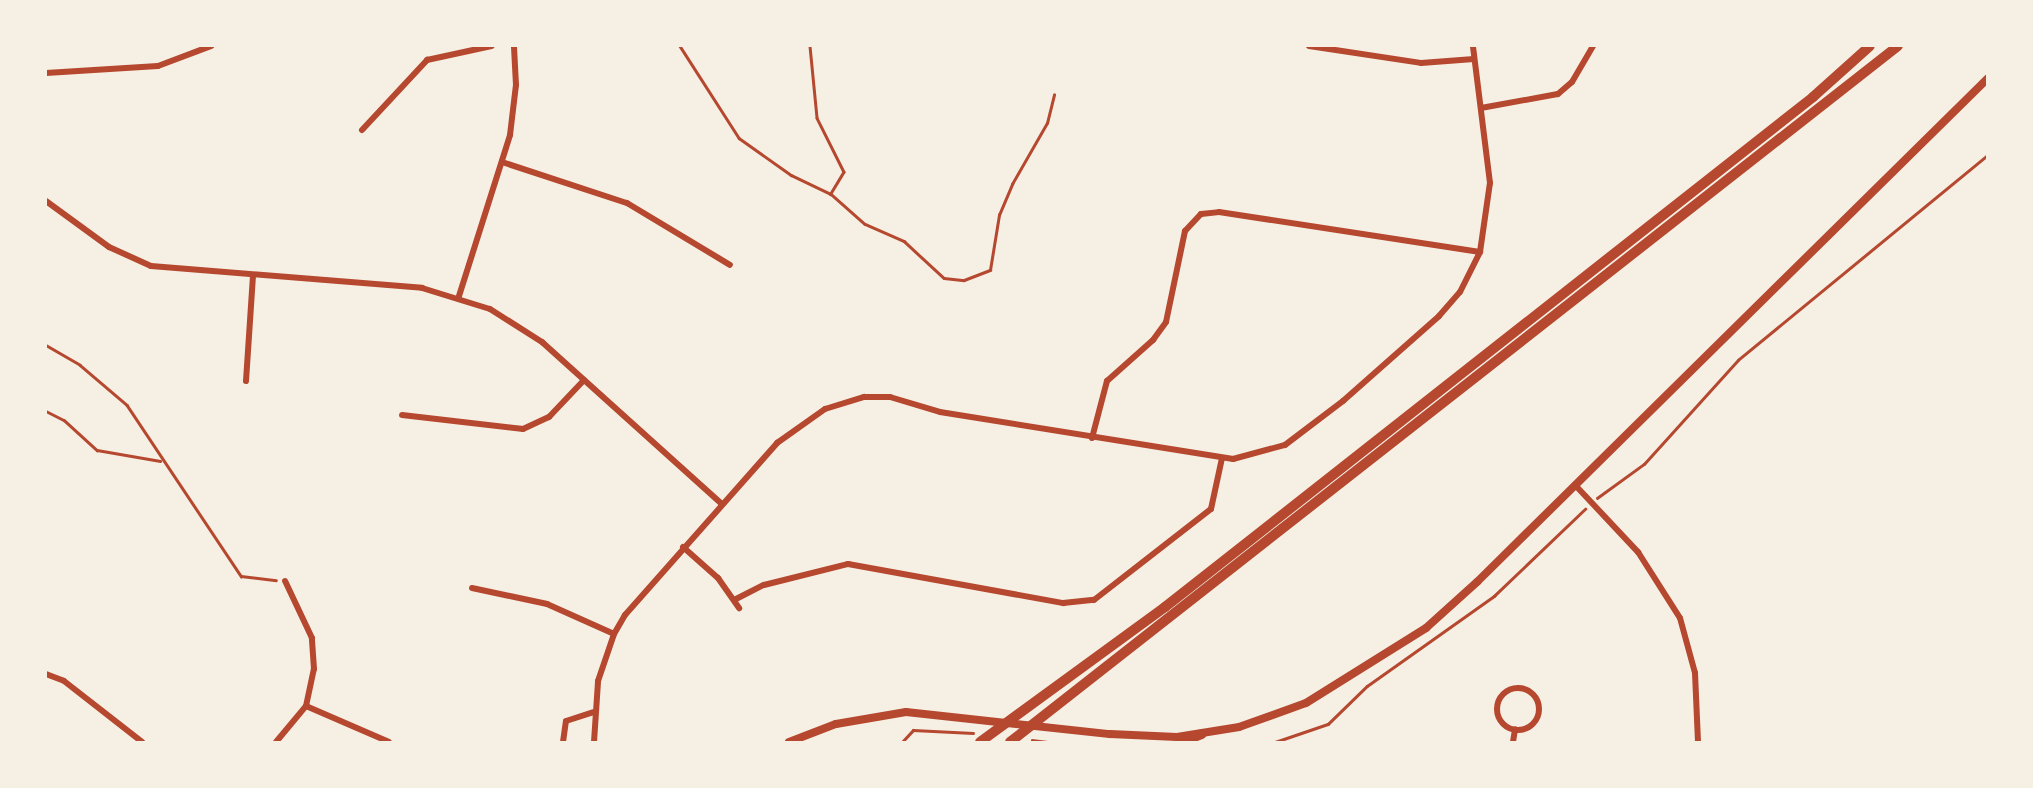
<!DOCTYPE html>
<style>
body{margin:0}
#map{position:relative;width:2033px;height:788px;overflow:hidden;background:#f6efe4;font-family:"Noto Serif",serif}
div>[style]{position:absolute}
.path>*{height:2.5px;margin:-1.25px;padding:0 1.25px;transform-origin:1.25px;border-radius:1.25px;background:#b5482f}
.minor>*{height:6px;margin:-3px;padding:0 3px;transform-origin:3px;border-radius:3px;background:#b5482f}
.minor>.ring{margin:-3px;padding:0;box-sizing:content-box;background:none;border:6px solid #b5482f;border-radius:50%}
.tertiary>*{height:8px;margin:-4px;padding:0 4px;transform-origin:4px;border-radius:4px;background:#b5482f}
.trunk>*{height:10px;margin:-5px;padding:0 5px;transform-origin:5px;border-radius:5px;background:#b5482f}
span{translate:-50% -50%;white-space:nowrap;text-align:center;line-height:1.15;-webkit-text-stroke:7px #f6efe4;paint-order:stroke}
.frame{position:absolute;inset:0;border:47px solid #f6efe4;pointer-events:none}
</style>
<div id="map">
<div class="path">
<div style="left:680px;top:46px;width:109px;rotate:57.3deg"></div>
<div style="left:739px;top:138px;width:64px;rotate:35.4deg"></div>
<div style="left:791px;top:175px;width:44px;rotate:25.4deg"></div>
<div style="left:831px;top:194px;width:45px;rotate:41.4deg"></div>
<div style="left:865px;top:224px;width:43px;rotate:23.6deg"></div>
<div style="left:904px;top:241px;width:54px;rotate:42.8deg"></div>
<div style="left:944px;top:278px;width:20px;rotate:6deg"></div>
<div style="left:964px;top:280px;width:28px;rotate:-21deg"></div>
<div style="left:990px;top:270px;width:56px;rotate:-80.7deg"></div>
<div style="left:999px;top:215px;width:34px;rotate:-67deg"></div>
<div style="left:1012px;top:184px;width:70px;rotate:-60.2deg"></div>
<div style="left:1047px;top:123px;width:29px;rotate:-76deg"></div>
<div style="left:810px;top:46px;width:72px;rotate:84.4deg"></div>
<div style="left:817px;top:118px;width:60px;rotate:63.4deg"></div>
<div style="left:844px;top:172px;width:26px;rotate:121deg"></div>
<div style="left:46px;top:345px;width:39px;rotate:30deg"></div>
<div style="left:80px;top:365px;width:62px;rotate:40.4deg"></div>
<div style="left:127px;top:405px;width:206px;rotate:56.3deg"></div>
<div style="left:241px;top:576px;width:35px;rotate:7deg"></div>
<div style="left:46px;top:411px;width:20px;rotate:27deg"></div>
<div style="left:64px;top:420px;width:45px;rotate:42.3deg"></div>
<div style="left:97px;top:450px;width:64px;rotate:9.9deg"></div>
<div style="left:1597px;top:498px;width:58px;rotate:-35.9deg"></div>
<div style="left:1644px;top:464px;width:140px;rotate:-47.9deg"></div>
<div style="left:1738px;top:360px;width:323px;rotate:-39.4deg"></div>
<div style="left:1032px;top:740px;width:17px;rotate:7deg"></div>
<div style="left:902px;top:742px;width:16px;rotate:-47deg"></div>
<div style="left:913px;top:730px;width:60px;rotate:2.9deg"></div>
<div style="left:1275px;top:742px;width:56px;rotate:-18.8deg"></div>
<div style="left:1328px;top:724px;width:54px;rotate:-44.3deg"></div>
<div style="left:1367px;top:686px;width:156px;rotate:-35.3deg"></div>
<div style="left:1494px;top:596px;width:126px;rotate:-43.7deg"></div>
</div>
<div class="minor">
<div style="left:1309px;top:46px;width:113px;rotate:8.6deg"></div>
<div style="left:1421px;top:63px;width:53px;rotate:-4.3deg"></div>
<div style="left:46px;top:73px;width:112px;rotate:-3.6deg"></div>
<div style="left:158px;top:66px;width:57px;rotate:-20.7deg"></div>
<div style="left:1481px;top:108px;width:78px;rotate:-10.3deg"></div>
<div style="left:1558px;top:94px;width:18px;rotate:-41deg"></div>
<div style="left:1572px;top:82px;width:42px;rotate:-59.7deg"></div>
<div style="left:362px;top:130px;width:96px;rotate:-47.1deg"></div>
<div style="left:427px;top:60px;width:66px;rotate:-12.2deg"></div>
<div style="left:502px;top:162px;width:132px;rotate:18.2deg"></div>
<div style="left:627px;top:203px;width:120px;rotate:31deg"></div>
<div style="left:46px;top:201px;width:78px;rotate:36.1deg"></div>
<div style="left:109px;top:247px;width:46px;rotate:24.3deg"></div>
<div style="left:151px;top:266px;width:272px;rotate:4.6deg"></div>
<div style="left:422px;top:288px;width:71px;rotate:17.2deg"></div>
<div style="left:490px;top:309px;width:62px;rotate:32.4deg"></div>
<div style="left:542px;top:342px;width:242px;rotate:42deg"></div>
<div style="left:459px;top:296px;width:169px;rotate:-72.4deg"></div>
<div style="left:510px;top:135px;width:50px;rotate:-83.2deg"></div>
<div style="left:516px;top:85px;width:39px;rotate:-93deg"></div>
<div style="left:246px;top:381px;width:105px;rotate:-86.2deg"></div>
<div style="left:402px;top:415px;width:122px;rotate:6.6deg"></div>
<div style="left:523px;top:429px;width:29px;rotate:-25deg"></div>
<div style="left:549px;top:417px;width:51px;rotate:-46.6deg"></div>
<div style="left:1092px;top:438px;width:59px;rotate:-75.3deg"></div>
<div style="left:1107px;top:381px;width:62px;rotate:-41.7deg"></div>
<div style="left:1153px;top:340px;width:22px;rotate:-54deg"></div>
<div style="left:1166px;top:322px;width:93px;rotate:-78.2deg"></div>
<div style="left:1185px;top:231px;width:23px;rotate:-47deg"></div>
<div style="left:1201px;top:214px;width:18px;rotate:-6deg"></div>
<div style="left:1219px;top:212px;width:264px;rotate:8.7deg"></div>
<div style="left:1576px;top:486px;width:91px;rotate:46.8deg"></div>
<div style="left:1638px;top:552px;width:78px;rotate:57.5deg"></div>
<div style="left:1680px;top:618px;width:57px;rotate:74.7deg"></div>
<div style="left:1695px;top:673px;width:69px;rotate:87.5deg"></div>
<div style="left:683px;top:547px;width:47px;rotate:41.5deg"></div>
<div style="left:718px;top:578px;width:37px;rotate:55deg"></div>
<div style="left:472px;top:588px;width:77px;rotate:12deg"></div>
<div style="left:547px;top:604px;width:73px;rotate:24.1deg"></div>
<div style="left:736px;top:599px;width:31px;rotate:-27deg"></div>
<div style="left:764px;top:585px;width:87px;rotate:-14deg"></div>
<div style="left:848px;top:564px;width:219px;rotate:10.3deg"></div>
<div style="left:1063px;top:603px;width:31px;rotate:-6deg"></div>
<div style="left:1094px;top:600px;width:148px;rotate:-37.9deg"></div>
<div style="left:1211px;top:509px;width:52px;rotate:-77.8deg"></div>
<div style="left:46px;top:674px;width:19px;rotate:21deg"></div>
<div style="left:64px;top:681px;width:99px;rotate:38deg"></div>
<div class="ring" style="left:1497px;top:688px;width:36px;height:36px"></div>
<div style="left:306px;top:706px;width:90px;rotate:23.4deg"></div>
<div style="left:276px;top:742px;width:47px;rotate:-50.2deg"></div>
<div style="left:306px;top:706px;width:38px;rotate:-78deg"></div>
<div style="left:314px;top:669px;width:31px;rotate:-94deg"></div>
<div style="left:312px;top:638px;width:63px;rotate:-115.3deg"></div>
<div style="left:563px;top:742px;width:21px;rotate:-82deg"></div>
<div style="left:566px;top:721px;width:28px;rotate:-18deg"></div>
<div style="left:594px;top:742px;width:61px;rotate:-86.2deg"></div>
<div style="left:598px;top:681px;width:50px;rotate:-71.2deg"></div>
<div style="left:614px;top:634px;width:22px;rotate:-60deg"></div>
<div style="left:625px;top:615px;width:230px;rotate:-48.5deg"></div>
<div style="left:777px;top:443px;width:59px;rotate:-35.3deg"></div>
<div style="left:825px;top:409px;width:41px;rotate:-17.1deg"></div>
<div style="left:864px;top:397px;width:26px"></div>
<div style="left:890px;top:397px;width:52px;rotate:16.7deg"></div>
<div style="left:940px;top:412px;width:297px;rotate:9.1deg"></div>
<div style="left:1233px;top:459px;width:54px;rotate:-15.1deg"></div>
<div style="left:1285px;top:445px;width:73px;rotate:-37.2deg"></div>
<div style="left:1343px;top:401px;width:128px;rotate:-41.5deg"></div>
<div style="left:1439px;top:316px;width:32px;rotate:-49deg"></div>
<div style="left:1460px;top:292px;width:45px;rotate:-63.4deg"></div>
<div style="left:1480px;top:252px;width:70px;rotate:-81.8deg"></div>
<div style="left:1490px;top:183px;width:138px;rotate:-97.1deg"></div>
<div style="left:1513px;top:742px;width:13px;rotate:-81deg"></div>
</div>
<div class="tertiary">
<div style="left:789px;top:742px;width:50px;rotate:-21deg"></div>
<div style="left:836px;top:724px;width:71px;rotate:-9.7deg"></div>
<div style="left:906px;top:712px;width:205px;rotate:6.2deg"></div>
<div style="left:1110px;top:734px;width:67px;rotate:2.6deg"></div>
<div style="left:1177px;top:737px;width:63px;rotate:-9.2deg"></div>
<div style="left:1239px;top:727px;width:71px;rotate:-19.7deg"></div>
<div style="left:1306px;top:703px;width:142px;rotate:-32deg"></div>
<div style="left:1426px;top:628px;width:69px;rotate:-42deg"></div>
<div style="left:1477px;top:582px;width:718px;rotate:-44.6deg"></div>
</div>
<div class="trunk">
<div style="left:980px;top:742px;width:229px;rotate:-36.1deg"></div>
<div style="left:1165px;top:607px;width:825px;rotate:-38.2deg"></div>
<div style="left:1813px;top:97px;width:76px;rotate:-41.8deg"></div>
<div style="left:1010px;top:742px;width:1128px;rotate:-38.09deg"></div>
<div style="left:1181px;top:742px;width:22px;rotate:-21deg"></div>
</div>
<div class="frame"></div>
</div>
